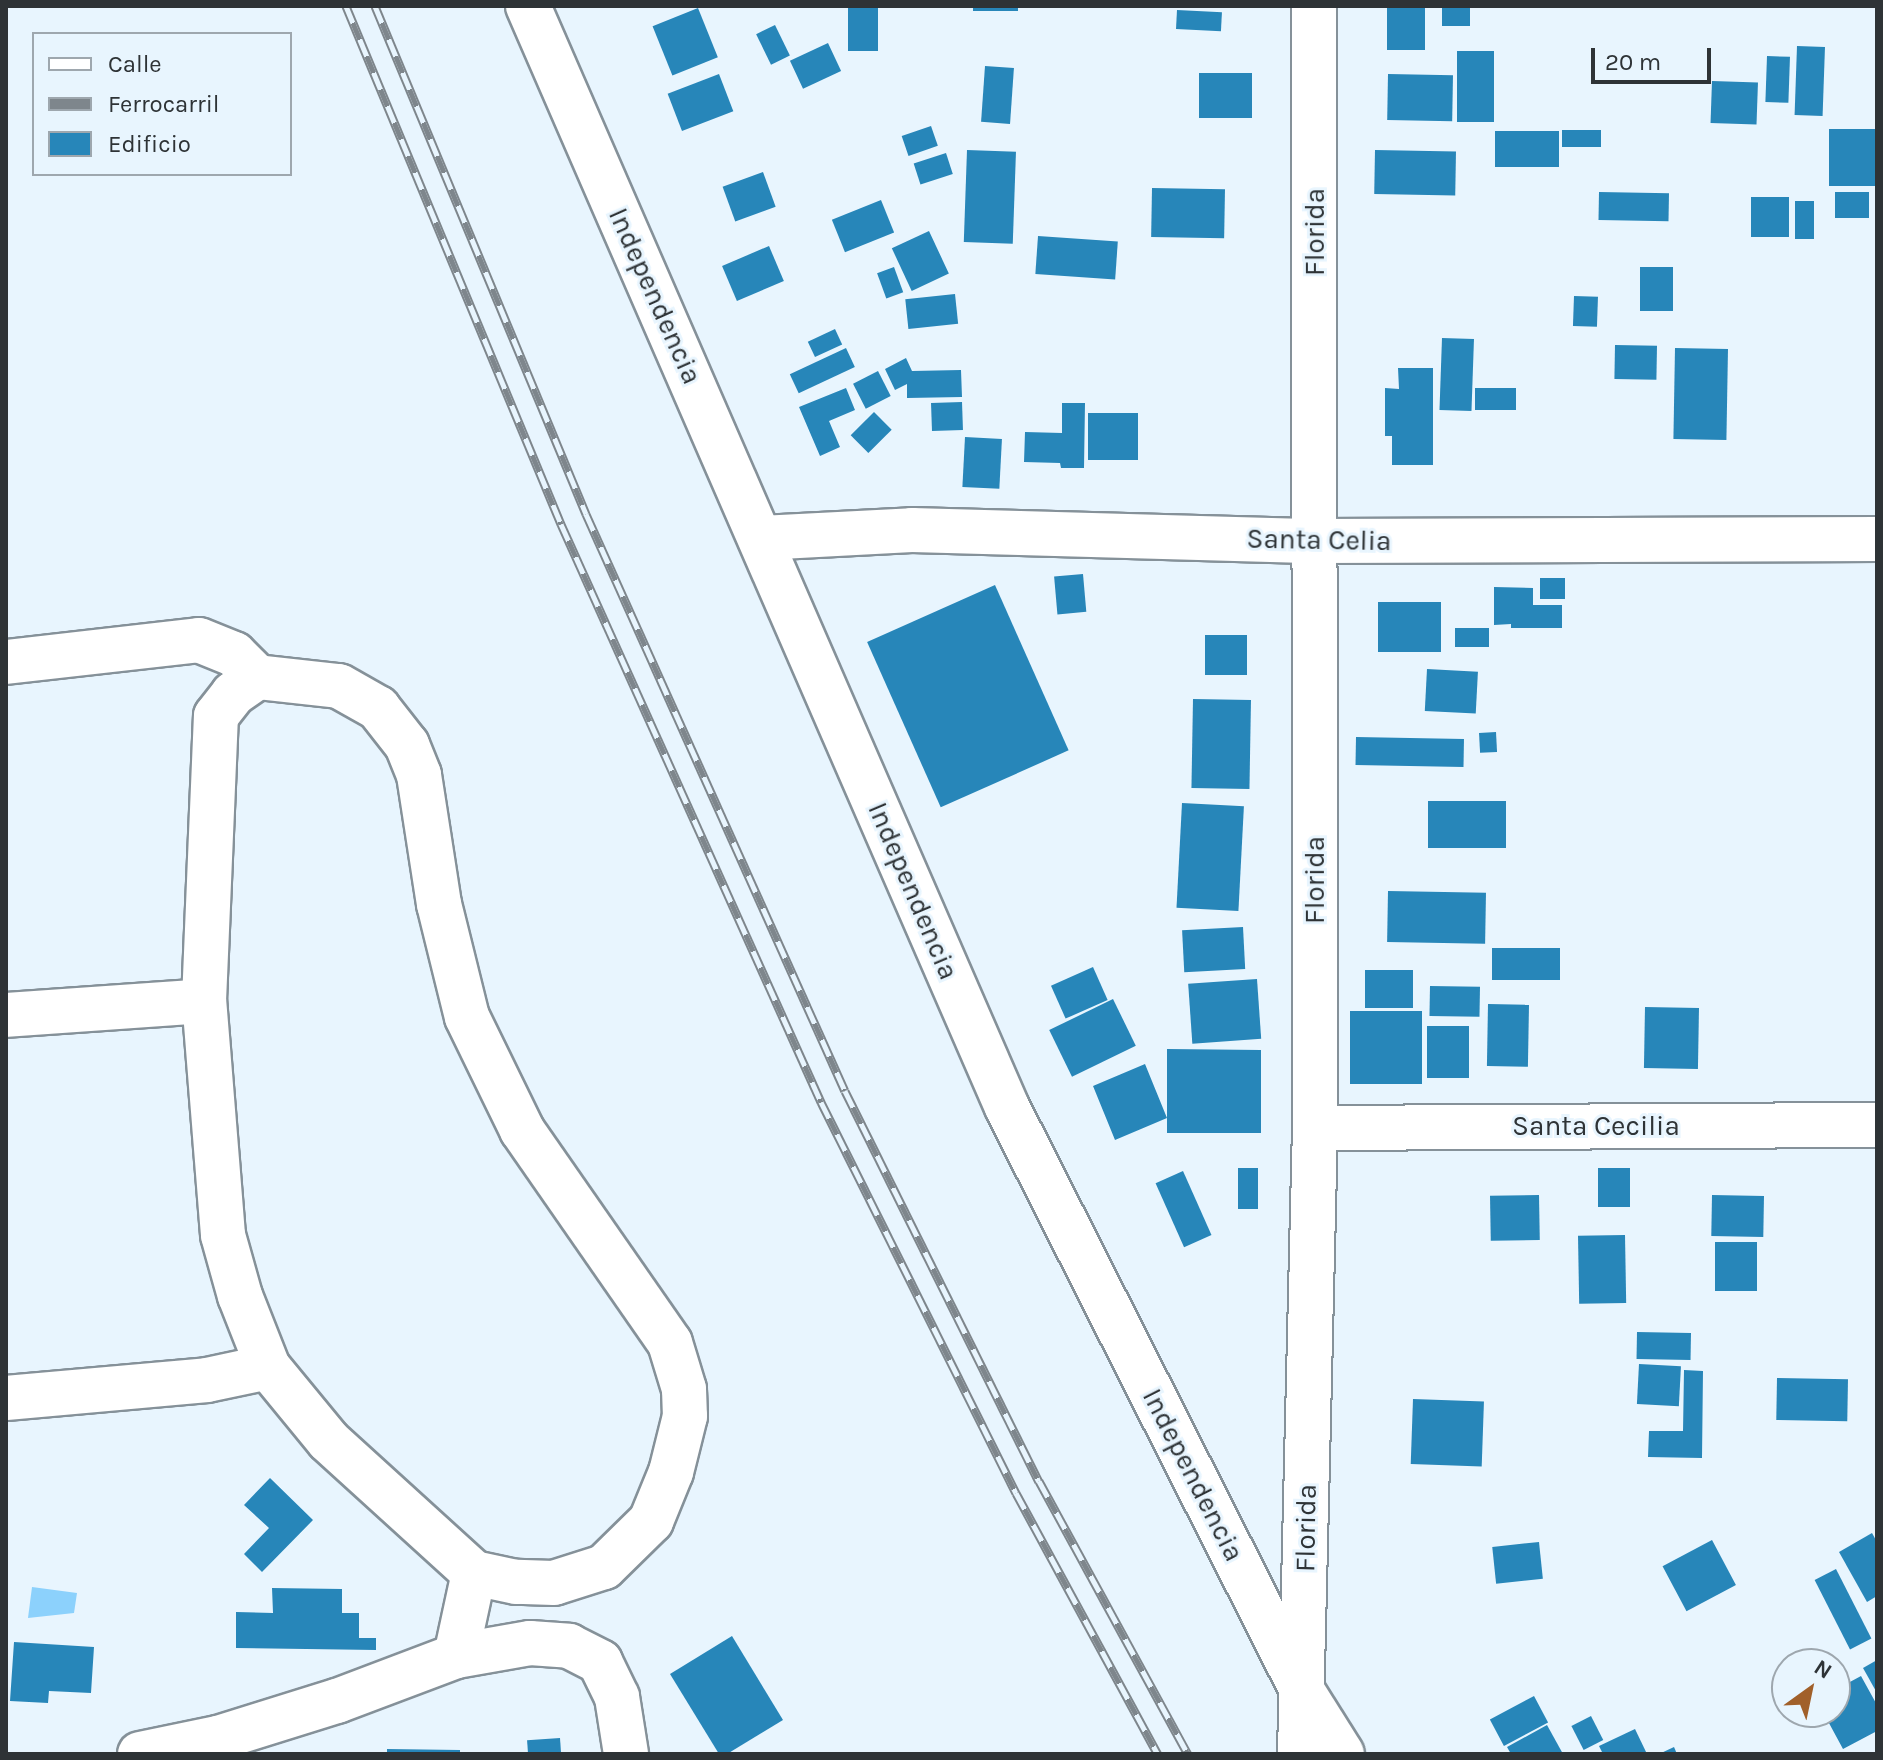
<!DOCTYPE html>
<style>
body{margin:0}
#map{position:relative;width:1883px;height:1760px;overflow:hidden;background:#e8f5fe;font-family:Karla,sans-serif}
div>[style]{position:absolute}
.water>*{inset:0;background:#8cd1fc}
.building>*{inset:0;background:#2786b9;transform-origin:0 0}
.roads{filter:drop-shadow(2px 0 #859199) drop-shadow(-2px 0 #859199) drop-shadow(0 2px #859199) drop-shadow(0 -2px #859199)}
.minor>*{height:44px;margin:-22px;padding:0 22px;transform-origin:22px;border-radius:22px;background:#fff}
.rail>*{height:9px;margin-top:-4.5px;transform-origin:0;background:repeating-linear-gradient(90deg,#e8f5fe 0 18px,#7e868c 0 36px);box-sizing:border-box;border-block:2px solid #7e868c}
span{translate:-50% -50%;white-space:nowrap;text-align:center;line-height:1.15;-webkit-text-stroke:6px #e8f5fe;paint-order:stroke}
.street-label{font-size:28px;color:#2e3336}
.frame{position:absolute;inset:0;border:8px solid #2e3336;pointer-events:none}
.legend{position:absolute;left:32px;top:32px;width:260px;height:144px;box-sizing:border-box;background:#e8f5fe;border:2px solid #9ea7ae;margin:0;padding:10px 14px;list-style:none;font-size:24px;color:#2e3336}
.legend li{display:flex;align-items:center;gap:16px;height:40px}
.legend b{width:40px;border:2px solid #9ea7ae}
.north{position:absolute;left:1771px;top:1648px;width:80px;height:80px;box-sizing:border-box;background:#e8f5fe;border:2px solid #9ea7ae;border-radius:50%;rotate:33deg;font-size:22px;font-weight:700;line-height:32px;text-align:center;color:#2e3336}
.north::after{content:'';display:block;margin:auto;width:28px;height:36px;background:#a1602a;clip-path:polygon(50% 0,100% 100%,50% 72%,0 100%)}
.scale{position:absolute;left:1591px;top:48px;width:120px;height:36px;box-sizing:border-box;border:4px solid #2e3336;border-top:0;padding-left:10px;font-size:24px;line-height:28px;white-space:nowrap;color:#2e3336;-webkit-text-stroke:6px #e8f5fe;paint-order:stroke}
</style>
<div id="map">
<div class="water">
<div style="clip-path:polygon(32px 1587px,77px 1593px,74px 1613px,28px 1618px)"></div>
</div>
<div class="building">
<div style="left:848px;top:6px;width:30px;height:45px"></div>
<div style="left:973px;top:6px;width:45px;height:5px"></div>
<div style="left:1442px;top:6px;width:28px;height:20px"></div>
<div style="left:1387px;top:7px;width:38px;height:43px"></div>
<div style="left:698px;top:8px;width:53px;height:49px;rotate:68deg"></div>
<div style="left:1177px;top:10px;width:45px;height:19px;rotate:3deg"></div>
<div style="left:775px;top:25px;width:34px;height:21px;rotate:64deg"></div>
<div style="left:828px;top:43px;width:31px;height:42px;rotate:65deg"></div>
<div style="left:1797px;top:46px;width:28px;height:69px;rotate:2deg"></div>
<div style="left:1457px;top:51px;width:37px;height:71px"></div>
<div style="left:1767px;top:56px;width:23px;height:46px;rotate:2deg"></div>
<div style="left:985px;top:66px;width:29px;height:56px;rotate:4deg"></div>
<div style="left:1199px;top:73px;width:53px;height:45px"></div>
<div style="left:719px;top:74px;width:40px;height:55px;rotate:69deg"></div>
<div style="left:1388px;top:74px;width:65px;height:46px;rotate:1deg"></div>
<div style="left:1712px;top:81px;width:46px;height:42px;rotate:2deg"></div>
<div style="left:931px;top:126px;width:21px;height:31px;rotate:71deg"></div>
<div style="left:1829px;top:129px;width:48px;height:57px"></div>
<div style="left:1562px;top:130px;width:39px;height:17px"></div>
<div style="left:1495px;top:131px;width:64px;height:36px"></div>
<div style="left:967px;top:150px;width:49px;height:92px;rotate:2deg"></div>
<div style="left:1375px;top:150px;width:81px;height:44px;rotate:1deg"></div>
<div style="left:946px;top:153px;width:22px;height:34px;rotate:72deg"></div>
<div style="left:763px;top:172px;width:37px;height:43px;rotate:70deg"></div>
<div style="left:1152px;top:188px;width:73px;height:49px;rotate:1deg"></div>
<div style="left:1599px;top:192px;width:70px;height:28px;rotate:1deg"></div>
<div style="left:1835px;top:192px;width:34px;height:26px"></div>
<div style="left:1751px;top:197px;width:38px;height:40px"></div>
<div style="left:881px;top:200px;width:35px;height:53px;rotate:68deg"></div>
<div style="left:1795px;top:201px;width:19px;height:38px"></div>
<div style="left:929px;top:231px;width:47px;height:41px;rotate:65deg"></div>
<div style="left:1038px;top:236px;width:80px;height:38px;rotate:4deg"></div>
<div style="left:769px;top:246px;width:38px;height:51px;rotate:67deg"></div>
<div style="left:894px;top:267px;width:27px;height:18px;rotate:70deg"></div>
<div style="left:1640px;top:267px;width:33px;height:44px"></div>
<div style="left:955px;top:294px;width:30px;height:50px;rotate:84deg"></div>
<div style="left:1574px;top:296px;width:24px;height:30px;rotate:2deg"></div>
<div style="left:835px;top:329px;width:17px;height:30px;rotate:65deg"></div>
<div style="left:1442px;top:338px;width:32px;height:72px;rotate:2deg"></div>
<div style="left:1615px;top:345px;width:42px;height:34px;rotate:1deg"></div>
<div style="left:846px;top:348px;width:21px;height:62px;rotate:65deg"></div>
<div style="left:1675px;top:348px;width:53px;height:91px;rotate:1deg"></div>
<div style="clip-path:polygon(906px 358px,912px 371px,961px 370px,962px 397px,907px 398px,907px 384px,895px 390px,885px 369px)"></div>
<div style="clip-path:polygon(1398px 368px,1433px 368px,1433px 465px,1392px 465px,1392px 436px,1385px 436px,1385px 388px,1399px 389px)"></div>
<div style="left:878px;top:371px;width:28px;height:28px;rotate:63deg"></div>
<div style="clip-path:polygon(846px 388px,855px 410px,829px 421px,840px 447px,820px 456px,799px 407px)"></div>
<div style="left:1475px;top:388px;width:41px;height:22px"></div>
<div style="left:962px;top:402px;width:28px;height:31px;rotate:88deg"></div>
<div style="clip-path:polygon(1062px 403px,1085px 403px,1084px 468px,1061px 468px,1060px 463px,1024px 462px,1025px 432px,1062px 433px)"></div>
<div style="left:874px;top:412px;width:25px;height:33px;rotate:45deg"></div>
<div style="left:1138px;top:413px;width:47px;height:50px;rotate:90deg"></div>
<div style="left:965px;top:437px;width:37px;height:50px;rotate:3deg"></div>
<div style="left:1083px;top:574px;width:38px;height:29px;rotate:85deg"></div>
<div style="left:1565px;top:578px;width:21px;height:25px;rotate:90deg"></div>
<div style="left:995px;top:585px;width:181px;height:140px;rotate:66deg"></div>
<div style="clip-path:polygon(1494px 587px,1533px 588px,1533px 605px,1562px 605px,1562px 628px,1511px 628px,1511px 624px,1494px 625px)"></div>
<div style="left:1378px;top:602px;width:63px;height:50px"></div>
<div style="left:1455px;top:628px;width:34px;height:19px"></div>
<div style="left:1205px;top:635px;width:42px;height:40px"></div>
<div style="left:1427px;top:669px;width:51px;height:42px;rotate:3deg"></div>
<div style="left:1193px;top:699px;width:58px;height:89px;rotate:1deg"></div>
<div style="left:1496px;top:732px;width:20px;height:17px;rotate:87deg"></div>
<div style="left:1356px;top:737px;width:108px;height:28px;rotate:1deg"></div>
<div style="left:1506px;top:801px;width:47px;height:78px;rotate:90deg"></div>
<div style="left:1182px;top:803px;width:62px;height:105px;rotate:3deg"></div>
<div style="left:1388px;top:891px;width:98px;height:51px;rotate:1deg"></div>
<div style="left:1243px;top:927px;width:42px;height:61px;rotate:87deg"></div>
<div style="left:1492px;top:948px;width:68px;height:32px"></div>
<div style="left:1093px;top:967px;width:36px;height:46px;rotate:66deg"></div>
<div style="left:1365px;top:970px;width:48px;height:38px"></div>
<div style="left:1257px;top:979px;width:60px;height:69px;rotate:86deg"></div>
<div style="left:1430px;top:986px;width:50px;height:30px;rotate:1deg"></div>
<div style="left:1113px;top:999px;width:52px;height:71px;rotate:64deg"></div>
<div style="left:1488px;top:1004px;width:41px;height:62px;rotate:1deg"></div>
<div style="left:1645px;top:1007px;width:54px;height:61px;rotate:1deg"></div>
<div style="left:1350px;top:1011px;width:72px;height:73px"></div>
<div style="left:1427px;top:1026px;width:42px;height:52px"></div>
<div style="clip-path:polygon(1167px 1049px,1261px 1050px,1261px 1133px,1167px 1133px,1167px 1118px,1115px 1140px,1093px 1086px,1145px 1064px,1167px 1118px)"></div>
<div style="left:1238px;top:1168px;width:20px;height:41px"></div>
<div style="left:1598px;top:1168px;width:32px;height:39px"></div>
<div style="left:1183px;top:1171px;width:70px;height:30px;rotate:66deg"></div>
<div style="left:1539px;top:1195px;width:45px;height:49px;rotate:89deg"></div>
<div style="left:1712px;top:1195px;width:52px;height:41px;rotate:1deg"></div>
<div style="left:1625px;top:1235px;width:68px;height:47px;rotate:89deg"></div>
<div style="left:1715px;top:1242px;width:42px;height:49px"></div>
<div style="left:1637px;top:1332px;width:54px;height:27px;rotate:1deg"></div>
<div style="left:1639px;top:1364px;width:42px;height:40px;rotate:3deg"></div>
<div style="clip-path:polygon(1684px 1370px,1703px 1371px,1702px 1458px,1648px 1457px,1649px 1431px,1683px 1431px)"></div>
<div style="left:1777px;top:1378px;width:71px;height:42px;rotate:1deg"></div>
<div style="left:1413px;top:1399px;width:71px;height:65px;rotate:2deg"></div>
<div style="clip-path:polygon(270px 1478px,313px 1520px,262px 1572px,244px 1554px,269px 1528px,244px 1505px)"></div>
<div style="clip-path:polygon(1872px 1533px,1877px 1542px,1877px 1596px,1867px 1602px,1839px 1552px)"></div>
<div style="left:1712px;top:1540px;width:51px;height:56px;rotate:62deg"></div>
<div style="left:1539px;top:1542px;width:37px;height:47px;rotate:84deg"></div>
<div style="left:1836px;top:1569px;width:78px;height:24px;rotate:63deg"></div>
<div style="clip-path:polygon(272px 1588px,342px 1589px,342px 1613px,359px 1613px,359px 1638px,376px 1638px,376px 1650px,236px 1648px,236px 1612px,273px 1613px)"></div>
<div style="clip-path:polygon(732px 1636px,783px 1720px,727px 1754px,719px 1754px,670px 1674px)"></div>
<div style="clip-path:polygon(14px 1642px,94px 1647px,91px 1693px,49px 1691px,48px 1703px,10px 1701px)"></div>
<div style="clip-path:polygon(1877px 1660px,1877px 1693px,1863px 1668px)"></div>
<div style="clip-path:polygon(1861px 1676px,1877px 1705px,1877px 1731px,1843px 1749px,1823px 1712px,1835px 1712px,1835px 1690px)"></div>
<div style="left:1534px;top:1696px;width:30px;height:50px;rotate:62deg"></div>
<div style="left:1591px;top:1716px;width:27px;height:22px;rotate:63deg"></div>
<div style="clip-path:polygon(1547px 1725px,1563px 1754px,1511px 1754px,1507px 1747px)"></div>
<div style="clip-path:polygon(1635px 1729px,1647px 1754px,1603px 1754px,1599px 1746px)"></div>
<div style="left:560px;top:1738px;width:16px;height:33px;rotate:86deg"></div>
<div style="clip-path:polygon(1674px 1747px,1677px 1754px,1659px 1754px)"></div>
<div style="clip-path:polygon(387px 1749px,460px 1750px,460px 1754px,387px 1754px)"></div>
</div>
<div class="roads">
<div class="minor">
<div style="left:528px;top:6px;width:1201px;rotate:66.49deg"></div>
<div style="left:1007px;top:1107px;width:656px;rotate:63.16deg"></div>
<div style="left:1303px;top:1692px;width:73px;rotate:57.8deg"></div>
<div style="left:761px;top:538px;width:151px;rotate:-3deg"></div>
<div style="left:912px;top:530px;width:404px;rotate:1.6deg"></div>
<div style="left:1316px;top:541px;width:561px;rotate:-0.2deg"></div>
<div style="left:6px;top:662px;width:194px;rotate:-6.5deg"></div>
<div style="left:199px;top:640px;width:38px;rotate:22deg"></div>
<div style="left:234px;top:654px;width:33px;rotate:45deg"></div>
<div style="left:257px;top:677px;width:82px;rotate:6.3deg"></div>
<div style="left:339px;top:686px;width:45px;rotate:29.4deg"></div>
<div style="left:378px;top:708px;width:47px;rotate:51.9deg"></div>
<div style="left:407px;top:745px;width:32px;rotate:68deg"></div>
<div style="left:419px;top:775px;width:131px;rotate:81.2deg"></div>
<div style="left:439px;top:904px;width:116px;rotate:76.1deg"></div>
<div style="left:467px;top:1017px;width:126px;rotate:64deg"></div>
<div style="left:522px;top:1130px;width:259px;rotate:55.2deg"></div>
<div style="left:670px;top:1343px;width:48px;rotate:73.1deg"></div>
<div style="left:684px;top:1389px;width:27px;rotate:88deg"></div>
<div style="left:685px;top:1416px;width:58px;rotate:104deg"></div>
<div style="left:671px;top:1472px;width:53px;rotate:112.2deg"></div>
<div style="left:651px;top:1521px;width:66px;rotate:135.6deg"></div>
<div style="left:604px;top:1567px;width:52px;rotate:162.3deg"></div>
<div style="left:554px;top:1583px;width:38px;rotate:-178deg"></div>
<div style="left:516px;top:1582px;width:43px;rotate:-167.9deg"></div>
<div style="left:474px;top:1573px;width:197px;rotate:-137.7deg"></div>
<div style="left:328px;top:1440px;width:94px;rotate:-129.4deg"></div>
<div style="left:268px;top:1367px;width:76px;rotate:-111.5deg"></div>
<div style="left:240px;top:1296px;width:63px;rotate:-105.6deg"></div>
<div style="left:223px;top:1235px;width:235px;rotate:-94.6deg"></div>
<div style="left:204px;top:1001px;width:285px;rotate:-87.6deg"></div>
<div style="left:216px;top:716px;width:28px;rotate:-52deg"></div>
<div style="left:233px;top:694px;width:29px;rotate:-35deg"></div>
<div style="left:6px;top:1015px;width:198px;rotate:-4deg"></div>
<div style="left:1315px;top:1128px;width:562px;rotate:-0.31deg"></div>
<div style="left:6px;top:1398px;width:202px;rotate:-5.1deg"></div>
<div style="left:207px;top:1380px;width:62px;rotate:-12deg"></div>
<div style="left:456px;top:1656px;width:85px;rotate:-77.8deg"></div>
<div style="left:140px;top:1754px;width:80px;rotate:-11.6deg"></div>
<div style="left:218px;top:1738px;width:125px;rotate:-17.3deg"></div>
<div style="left:337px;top:1701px;width:127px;rotate:-20.7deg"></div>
<div style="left:456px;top:1656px;width:75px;rotate:-10deg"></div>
<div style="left:530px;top:1643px;width:39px;rotate:4deg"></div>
<div style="left:569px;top:1646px;width:35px;rotate:27deg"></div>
<div style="left:600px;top:1662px;width:39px;rotate:64deg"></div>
<div style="left:617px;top:1697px;width:58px;rotate:81deg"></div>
<div style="left:1300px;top:1754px;width:626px;rotate:-88.63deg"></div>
<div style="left:1315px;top:1128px;width:1122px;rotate:-90.05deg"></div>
</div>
</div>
<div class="rail">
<div style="left:346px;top:6px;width:561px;rotate:67.46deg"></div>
<div style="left:561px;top:524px;width:634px;rotate:65.78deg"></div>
<div style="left:821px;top:1102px;width:437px;rotate:63.5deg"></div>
<div style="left:1016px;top:1493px;width:297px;rotate:61.5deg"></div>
<div style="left:375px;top:6px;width:550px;rotate:67.44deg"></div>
<div style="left:586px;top:514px;width:632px;rotate:65.83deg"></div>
<div style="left:845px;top:1091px;width:436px;rotate:63.6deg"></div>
<div style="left:1039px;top:1481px;width:311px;rotate:61.4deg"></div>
</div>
<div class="street-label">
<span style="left:1315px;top:232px;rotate:-90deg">Florida</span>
<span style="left:655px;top:296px;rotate:66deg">Independencia</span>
<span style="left:1319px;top:540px;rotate:1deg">Santa Celia</span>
<span style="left:1315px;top:880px;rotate:-90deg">Florida</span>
<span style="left:913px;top:891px;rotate:67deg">Independencia</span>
<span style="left:1596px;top:1126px">Santa Cecilia</span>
<span style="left:1193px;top:1475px;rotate:63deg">Independencia</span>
<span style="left:1306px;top:1528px;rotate:-89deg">Florida</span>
</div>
<div class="frame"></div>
<ul class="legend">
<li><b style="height:10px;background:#fff"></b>Calle</li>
<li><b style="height:10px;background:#7e868c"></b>Ferrocarril</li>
<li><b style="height:22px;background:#2786b9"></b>Edificio</li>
</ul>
<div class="north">N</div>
<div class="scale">20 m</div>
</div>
